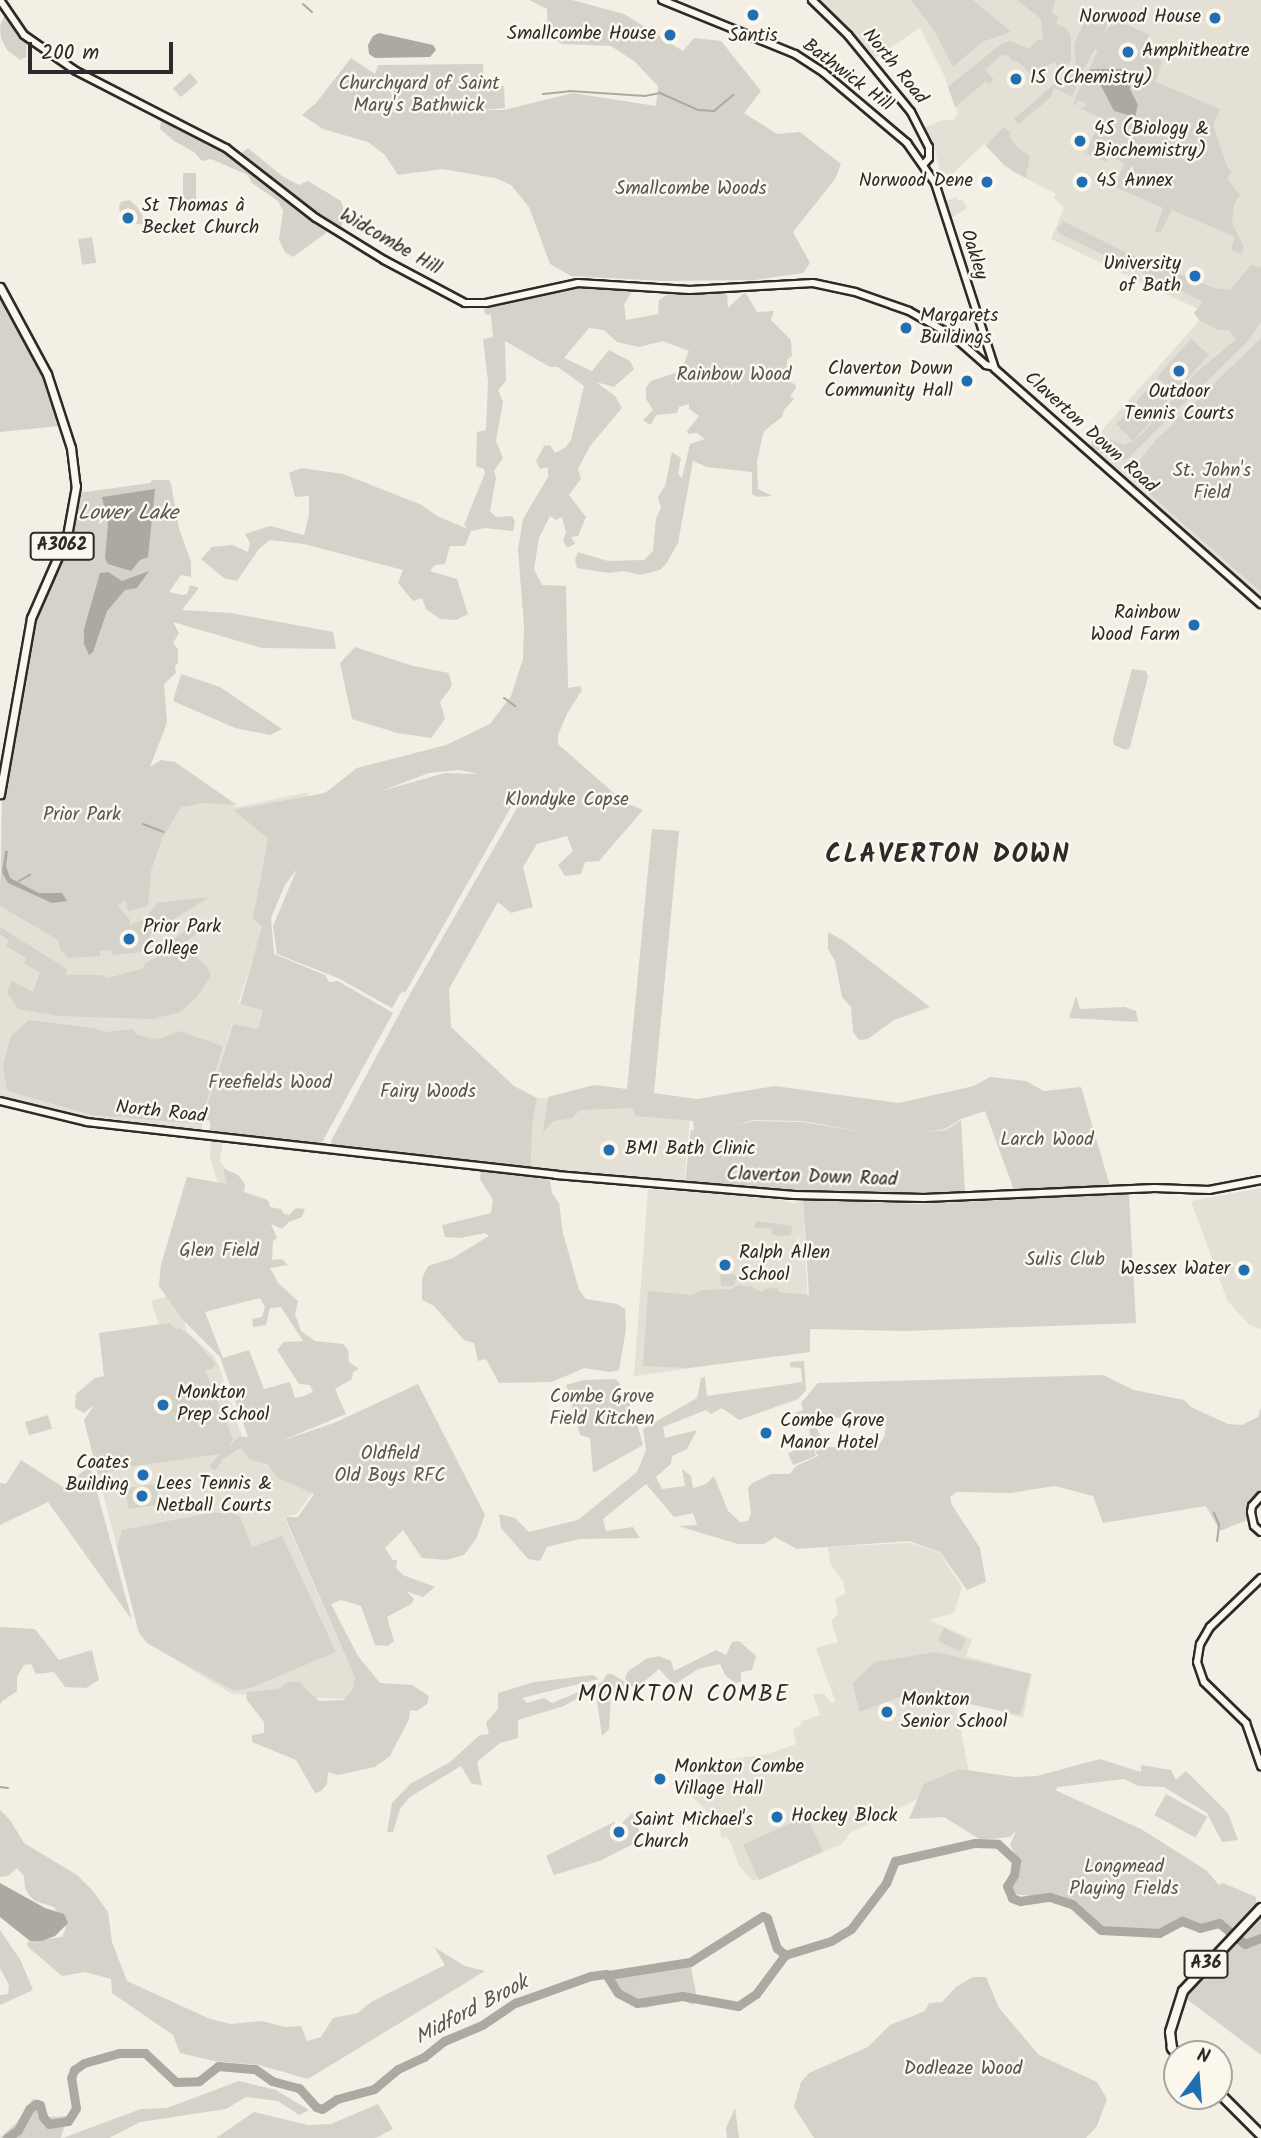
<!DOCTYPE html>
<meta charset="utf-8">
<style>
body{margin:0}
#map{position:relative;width:1261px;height:2138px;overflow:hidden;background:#f3efe4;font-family:Kalam,sans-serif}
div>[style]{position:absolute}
.built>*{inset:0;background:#e4e0d6}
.green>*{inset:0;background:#d5d2c9;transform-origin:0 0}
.water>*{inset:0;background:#aca9a2}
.stream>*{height:2px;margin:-1px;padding:0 1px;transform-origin:1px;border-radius:1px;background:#aca9a2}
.river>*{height:9px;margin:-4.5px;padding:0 4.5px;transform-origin:4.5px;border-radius:4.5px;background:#aca9a2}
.roads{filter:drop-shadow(2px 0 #2b2b2b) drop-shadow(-2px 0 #2b2b2b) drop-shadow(0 2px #2b2b2b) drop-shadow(0 -2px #2b2b2b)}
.tertiary>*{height:6px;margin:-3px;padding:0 3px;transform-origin:3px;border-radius:3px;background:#fbf7ec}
.primary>*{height:7px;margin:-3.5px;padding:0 3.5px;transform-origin:3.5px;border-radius:3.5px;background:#fbf7ec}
.trunk>*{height:8px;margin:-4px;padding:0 4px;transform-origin:4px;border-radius:4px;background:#fbf7ec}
.dots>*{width:19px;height:19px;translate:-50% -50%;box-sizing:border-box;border:4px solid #fbf7ec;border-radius:50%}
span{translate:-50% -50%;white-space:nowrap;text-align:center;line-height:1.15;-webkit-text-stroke:5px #fbf7ec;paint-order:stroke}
.shield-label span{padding:2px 5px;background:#fbf7ec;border:2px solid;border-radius:5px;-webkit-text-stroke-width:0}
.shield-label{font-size:18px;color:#2b2b2b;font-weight:700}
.poi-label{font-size:19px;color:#2b2b2b}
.right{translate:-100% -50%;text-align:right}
.left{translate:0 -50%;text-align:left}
.street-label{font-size:19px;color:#2b2b2b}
.park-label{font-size:19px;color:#565552}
.water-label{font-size:21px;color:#585755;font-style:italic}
.quarter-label{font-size:23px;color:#2b2b2b;letter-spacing:2px}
.district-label{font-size:26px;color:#2b2b2b;font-weight:700;letter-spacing:2px}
.north{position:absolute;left:1163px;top:2040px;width:70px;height:70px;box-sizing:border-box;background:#fbf7ec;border:2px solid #a8a59f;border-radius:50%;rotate:16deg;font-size:19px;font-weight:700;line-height:28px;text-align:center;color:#2b2b2b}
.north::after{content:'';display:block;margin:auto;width:24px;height:32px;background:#1f6fb2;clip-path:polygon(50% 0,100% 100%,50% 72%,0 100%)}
.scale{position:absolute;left:28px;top:42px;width:145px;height:32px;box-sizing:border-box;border:4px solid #2b2b2b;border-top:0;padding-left:9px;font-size:21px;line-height:24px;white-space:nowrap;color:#2b2b2b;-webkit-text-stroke:5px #fbf7ec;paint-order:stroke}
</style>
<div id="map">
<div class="built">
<div style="clip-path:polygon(820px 0,1261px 0,1261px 598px,1089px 445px,1206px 313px,1051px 239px,1064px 208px,1054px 198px,1056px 194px,1013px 172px,984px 144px,949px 177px,942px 179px,934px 148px,924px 128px,943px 120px,953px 120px,958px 114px,943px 73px,920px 28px,875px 58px)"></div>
<div style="clip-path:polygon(956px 197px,958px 200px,962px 199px,967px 208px,950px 219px,944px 202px)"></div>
<div style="clip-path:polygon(182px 789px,238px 807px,309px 792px,238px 1003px,263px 1010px,258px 1029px,232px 1024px,201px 1130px,85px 1119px,0 1097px,0 882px,113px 910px,123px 902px)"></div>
<div style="clip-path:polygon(537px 1098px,691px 1108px,684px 1182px,531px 1168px,532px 1127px)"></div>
<div style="clip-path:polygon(211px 1139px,223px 1140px,220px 1161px,273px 1241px,270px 1253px,273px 1264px,264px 1274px,263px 1297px,193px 1314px,185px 1320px,185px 1325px,187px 1332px,213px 1355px,219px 1366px,240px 1431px,251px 1456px,312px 1493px,297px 1514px,284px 1517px,356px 1681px,355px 1690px,345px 1699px,232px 1694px,147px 1643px,139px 1633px,84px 1420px,106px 1390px,99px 1333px,159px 1324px,151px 1301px,168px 1296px,159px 1286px,161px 1265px,187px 1177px,218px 1183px,210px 1158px)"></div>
<div style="clip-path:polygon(1261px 1188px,1261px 1329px,1249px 1325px,1227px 1300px,1191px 1201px)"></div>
<div style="clip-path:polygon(648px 1189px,767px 1197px,793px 1203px,803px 1201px,810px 1352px,634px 1376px)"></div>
<div style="clip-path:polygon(909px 1543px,939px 1552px,962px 1587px,954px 1613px,929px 1620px,972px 1639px,966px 1656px,1032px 1674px,1023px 1718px,955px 1699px,971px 1783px,920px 1798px,850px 1833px,842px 1844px,753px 1881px,739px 1866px,730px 1841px,727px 1837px,721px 1838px,720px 1828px,710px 1814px,682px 1787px,723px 1760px,769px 1754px,796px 1744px,793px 1729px,800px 1726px,802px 1721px,820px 1715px,813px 1694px,824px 1694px,832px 1703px,835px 1701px,816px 1648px,838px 1642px,831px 1621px,838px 1614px,835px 1598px,846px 1593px,843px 1582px,830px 1563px,828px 1547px)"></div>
</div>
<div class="green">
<div style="clip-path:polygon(529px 0,572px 0,624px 14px,683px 51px,694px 38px,721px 41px,761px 91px,744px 113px,777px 134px,800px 132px,841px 164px,835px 179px,793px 232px,810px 263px,803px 273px,755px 280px,663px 281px,571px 276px,550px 264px,529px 207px,511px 185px,495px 178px,442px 169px,398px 175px,385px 155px,368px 142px,323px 129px,302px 115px,316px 103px,351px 58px,375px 74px,378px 65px,483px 64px,484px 87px,504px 86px,505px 108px,480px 110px,504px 110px,573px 93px,656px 106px,658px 86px,634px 61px,611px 46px,563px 44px,548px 37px,547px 9px)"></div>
<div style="clip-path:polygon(911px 0,973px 0,1011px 32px,982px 42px,953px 67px,934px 30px)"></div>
<div style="clip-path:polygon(1017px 0,1055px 0,1052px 14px,1058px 16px,1056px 23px,1066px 28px,1071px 36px,1071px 61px,1059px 74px,1055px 62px,1044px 67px,1045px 80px,1041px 84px,1016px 60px,1013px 62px,1009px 56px,1001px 55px,985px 70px,994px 80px,989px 84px,986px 81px,955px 107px,948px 87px,1001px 44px,1011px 41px,1029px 49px,1039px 39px,1043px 42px,1041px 19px)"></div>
<div style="clip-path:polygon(5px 14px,18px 35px,27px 42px,26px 57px,20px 60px,7px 50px,1px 38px,0 26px)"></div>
<div style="clip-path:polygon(evenodd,1093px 16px,1107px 23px,1104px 34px,1114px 19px,1150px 35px,1150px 55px,1162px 61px,1156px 82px,1220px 109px,1213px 125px,1228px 169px,1232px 170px,1227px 179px,1240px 195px,1234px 204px,1232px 223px,1244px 247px,1241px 254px,1231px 249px,1235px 237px,1172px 210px,1160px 233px,1155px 231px,1163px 208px,1115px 187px,1124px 163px,1109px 156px,1106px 162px,1086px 153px,1101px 118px,1077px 107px,1084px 108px,1086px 104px,1078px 100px,1075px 106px,1073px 103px,1098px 50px,1095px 49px,1082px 72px,1076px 65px,1074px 44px,1086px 19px,1093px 16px,1129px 42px,1138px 51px,1136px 56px,1129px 61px,1122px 58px,1119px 50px,1121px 45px,1129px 42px,1093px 16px,1095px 69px,1128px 71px,1130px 89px,1138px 105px,1137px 112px,1114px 111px,1101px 86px,1089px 74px,1095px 69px)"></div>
<div style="clip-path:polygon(1072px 68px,1080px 78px,1072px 97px,1054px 88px,1051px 97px,1019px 124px,1014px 119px)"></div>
<div style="left:190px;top:73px;width:12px;height:23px;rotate:48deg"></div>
<div style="clip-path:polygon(170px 113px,186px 122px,193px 136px,238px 156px,248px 148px,282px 176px,299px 185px,308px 181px,341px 201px,345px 215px,341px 228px,330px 223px,326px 233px,293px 257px,285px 252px,279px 240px,283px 211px,278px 201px,252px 183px,248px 175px,211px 159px,202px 161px,194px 152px,174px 141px,160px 129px,161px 117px)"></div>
<div style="clip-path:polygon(1004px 127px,1011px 133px,1009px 136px,1017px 147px,1030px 156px,1026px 178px,1005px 166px,986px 146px)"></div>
<div style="left:183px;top:173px;width:13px;height:28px"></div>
<div style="clip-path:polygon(130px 200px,137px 207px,147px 223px,122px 226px,119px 207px,121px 202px)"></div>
<div style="clip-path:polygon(1063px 221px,1123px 251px,1214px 288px,1230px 290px,1251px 265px,1261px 267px,1261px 322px,1247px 342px,1126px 460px,1116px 460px,1091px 448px,1093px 437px,1095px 434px,1105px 437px,1123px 445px,1133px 441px,1116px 424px,1151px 385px,1168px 402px,1135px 439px,1140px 436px,1196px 373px,1236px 339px,1229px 330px,1218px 330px,1200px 321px,1194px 313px,1203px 302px,1198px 299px,1058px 233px,1057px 229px)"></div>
<div style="left:92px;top:237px;width:26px;height:14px;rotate:81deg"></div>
<div style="clip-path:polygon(evenodd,580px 284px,634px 287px,624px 305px,626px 320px,658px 314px,659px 300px,671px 292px,727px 290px,728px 308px,745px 292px,757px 312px,774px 311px,771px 320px,791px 340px,792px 356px,787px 360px,786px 381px,795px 384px,796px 388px,790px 396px,794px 399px,784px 410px,782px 417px,764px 431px,762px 438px,757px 462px,758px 489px,772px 496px,758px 497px,752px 494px,752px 472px,707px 467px,693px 461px,678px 543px,666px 564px,660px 570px,640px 575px,623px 571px,609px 573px,577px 568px,575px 560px,578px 552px,608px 561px,644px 560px,653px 551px,656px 518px,661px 508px,658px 497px,665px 486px,672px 452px,681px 458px,678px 474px,682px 478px,690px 444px,705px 439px,697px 433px,688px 434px,687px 431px,699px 416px,689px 409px,689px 404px,679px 407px,677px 413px,656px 415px,651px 425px,643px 420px,653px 410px,646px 399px,646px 388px,651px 381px,681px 371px,689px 351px,663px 341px,639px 347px,617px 342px,604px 330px,589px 328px,564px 358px,592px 371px,609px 350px,630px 361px,634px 369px,614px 387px,596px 382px,615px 396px,622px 408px,590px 446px,578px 469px,581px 479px,569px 495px,586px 517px,578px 536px,571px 537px,575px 544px,567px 548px,563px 540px,566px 532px,562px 517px,556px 520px,550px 516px,539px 538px,534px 569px,542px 585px,566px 586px,568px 688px,580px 686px,582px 690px,567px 714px,558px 735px,558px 744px,624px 802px,643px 810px,599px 861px,585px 862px,581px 874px,565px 876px,558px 865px,573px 851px,567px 836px,537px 844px,523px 867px,533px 907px,511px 913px,498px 902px,449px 989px,451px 1027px,514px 1086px,537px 1098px,532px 1127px,531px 1168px,343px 1147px,332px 1145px,331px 1141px,410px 994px,517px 808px,514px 802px,405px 993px,402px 991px,392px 1008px,338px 978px,277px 954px,273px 926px,297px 869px,285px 885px,271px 918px,274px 954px,325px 975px,329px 982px,338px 981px,393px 1013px,321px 1144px,210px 1131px,210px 1121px,203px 1119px,233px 1024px,258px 1029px,263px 1010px,240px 1004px,262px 927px,253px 919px,268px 839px,234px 810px,325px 793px,357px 768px,446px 745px,490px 724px,511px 696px,523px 659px,524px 626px,518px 550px,523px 519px,548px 477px,548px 467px,540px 469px,536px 461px,544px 446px,550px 445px,555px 453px,565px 448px,571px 440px,584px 386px,558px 367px,550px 367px,505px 341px,506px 381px,498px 390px,503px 402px,496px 441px,503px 458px,494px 471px,496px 478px,490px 511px,496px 517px,512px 516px,515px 522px,513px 531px,485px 528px,471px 531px,465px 546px,450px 546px,445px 564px,435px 565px,430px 571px,457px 579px,468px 614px,456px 620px,440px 619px,426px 609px,422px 598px,413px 601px,398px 583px,403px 570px,304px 544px,270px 540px,259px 549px,237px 581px,224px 578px,201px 559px,212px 547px,232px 545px,248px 552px,250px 543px,245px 534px,270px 526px,304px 535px,309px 515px,309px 496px,295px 497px,289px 473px,301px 468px,343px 474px,422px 505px,437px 516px,468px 529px,464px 525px,485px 473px,484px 469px,476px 466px,477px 432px,486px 430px,488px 381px,483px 339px,493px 337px,491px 315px,485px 314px,484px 309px,580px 284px,459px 770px,479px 774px,445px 773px,381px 791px,429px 773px,459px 770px)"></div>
<div style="clip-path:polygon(0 293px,42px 369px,59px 426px,0 432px)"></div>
<div style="clip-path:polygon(1261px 338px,1261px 592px,1128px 475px,1155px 441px)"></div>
<div style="left:1191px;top:339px;width:24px;height:51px;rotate:42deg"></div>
<div style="clip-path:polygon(152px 480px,169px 480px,171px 484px,179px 528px,191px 562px,191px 577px,181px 575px,169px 592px,182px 595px,187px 594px,190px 585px,199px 588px,182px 610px,231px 613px,333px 632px,336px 649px,262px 648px,173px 622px,179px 633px,173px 643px,178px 649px,178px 663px,175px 666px,176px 673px,164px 684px,167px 723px,150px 767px,161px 760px,175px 762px,237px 805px,204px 803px,181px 807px,162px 839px,151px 871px,148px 906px,128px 911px,125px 900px,118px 906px,130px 920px,129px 926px,145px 919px,157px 903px,209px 897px,151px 934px,148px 945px,141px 952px,112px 955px,111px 950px,100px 951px,100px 956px,69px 958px,60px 950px,58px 940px,0 906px,2px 796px,35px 613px,73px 528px,78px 493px,150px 483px)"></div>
<div style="clip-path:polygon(355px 647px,413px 666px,449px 673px,452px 686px,440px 702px,445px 719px,431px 738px,397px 733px,352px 719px,340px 663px)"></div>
<div style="clip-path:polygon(1132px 669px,1146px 671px,1148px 677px,1130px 747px,1126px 750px,1114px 745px,1113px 739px)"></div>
<div style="clip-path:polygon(181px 674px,220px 687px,282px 729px,270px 735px,235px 728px,173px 701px)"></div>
<div style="clip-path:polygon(evenodd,652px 829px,679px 831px,654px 1093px,697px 1099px,775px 1086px,898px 1103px,974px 1086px,990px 1077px,1026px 1081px,1044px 1091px,1081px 1087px,1110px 1186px,1014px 1190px,985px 1111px,961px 1119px,945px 1129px,927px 1132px,946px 1130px,961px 1120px,965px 1192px,913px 1195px,795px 1192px,688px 1184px,685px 1182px,691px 1130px,694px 1130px,693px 1121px,636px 1116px,632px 1108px,580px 1110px,572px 1118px,553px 1121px,543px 1133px,548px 1097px,594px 1085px,627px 1089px,652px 829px,753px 1120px,803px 1121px,874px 1134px,803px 1122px,753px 1121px,735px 1125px,753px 1120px)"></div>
<div style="clip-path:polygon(200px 920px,204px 929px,182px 944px,207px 967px,211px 976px,197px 997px,180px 1012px,153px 1019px,58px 1016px,18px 1009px,7px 992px,12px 981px,33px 992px,40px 972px,24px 964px,26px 958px,6px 946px,9px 941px,0 934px,0 927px,67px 969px,66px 975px,101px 975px,108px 978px,144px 968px,143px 965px,156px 957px,161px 948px)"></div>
<div style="clip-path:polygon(828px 932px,844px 941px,930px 1007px,894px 1020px,868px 1039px,859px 1040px,853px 1032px,851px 1007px,842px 997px,835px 961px,828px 949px)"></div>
<div style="clip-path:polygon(1076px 996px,1080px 1009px,1125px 1007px,1136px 1011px,1138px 1022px,1069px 1018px)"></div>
<div style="clip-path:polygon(29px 1020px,94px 1028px,105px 1032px,132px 1029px,138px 1035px,152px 1039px,162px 1038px,179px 1031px,223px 1046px,200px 1124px,92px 1115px,7px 1091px,3px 1065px,11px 1036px)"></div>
<div style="clip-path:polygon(evenodd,223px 1168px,238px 1175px,245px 1184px,244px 1192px,268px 1200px,270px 1207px,281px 1209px,284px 1214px,289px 1215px,296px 1208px,305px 1209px,302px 1217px,289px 1222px,282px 1229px,271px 1224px,277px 1238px,273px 1241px,272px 1260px,282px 1259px,288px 1265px,270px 1268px,278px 1283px,298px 1301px,295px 1314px,301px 1331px,315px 1341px,343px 1344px,348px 1350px,349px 1362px,359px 1369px,353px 1372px,352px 1379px,335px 1389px,346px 1414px,281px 1441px,334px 1423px,418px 1384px,485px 1515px,476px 1539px,464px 1555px,446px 1560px,422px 1558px,403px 1530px,385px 1548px,393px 1560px,397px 1560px,396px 1568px,403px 1575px,435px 1587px,423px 1597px,406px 1591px,414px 1599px,411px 1604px,387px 1617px,394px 1641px,388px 1646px,375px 1645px,361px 1606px,341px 1600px,331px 1604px,358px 1656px,380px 1683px,412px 1685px,429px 1696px,427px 1704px,417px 1711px,410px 1710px,409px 1719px,390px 1756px,375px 1767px,338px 1775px,328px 1772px,327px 1784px,321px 1791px,315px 1793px,296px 1760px,252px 1742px,252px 1735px,264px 1733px,264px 1722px,246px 1699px,247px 1692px,278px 1689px,288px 1682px,299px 1682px,319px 1701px,344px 1700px,353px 1689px,355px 1678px,285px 1517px,298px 1517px,314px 1494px,278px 1478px,268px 1465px,250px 1459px,240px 1448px,223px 1459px,215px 1471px,209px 1466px,220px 1454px,127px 1467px,98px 1475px,84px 1420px,95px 1404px,84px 1413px,75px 1408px,76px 1394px,95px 1378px,104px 1376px,99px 1333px,170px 1323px,176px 1330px,179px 1328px,194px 1339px,216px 1364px,212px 1369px,205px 1370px,233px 1439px,229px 1447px,238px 1437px,248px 1437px,220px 1357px,182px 1319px,159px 1286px,161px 1265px,187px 1177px,227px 1184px,223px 1168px,260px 1298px,265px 1307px,262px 1317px,252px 1319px,253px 1327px,266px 1325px,270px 1308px,281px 1307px,303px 1341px,284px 1342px,277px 1350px,299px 1384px,310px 1385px,313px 1392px,304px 1396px,295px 1398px,290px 1382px,264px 1389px,249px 1350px,223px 1358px,205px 1312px,260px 1298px)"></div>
<div style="clip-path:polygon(481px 1169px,550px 1180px,552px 1193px,559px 1203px,563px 1233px,579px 1290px,586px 1299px,617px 1304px,625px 1309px,626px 1329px,619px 1370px,610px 1372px,584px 1368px,552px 1382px,499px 1383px,486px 1359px,478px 1361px,474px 1343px,464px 1340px,434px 1306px,422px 1300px,422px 1278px,428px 1266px,453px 1258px,489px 1236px,485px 1233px,460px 1238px,445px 1237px,442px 1225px,491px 1213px,493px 1200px,480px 1179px)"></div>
<div style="clip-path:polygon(1129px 1194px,1136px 1323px,906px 1331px,810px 1329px,810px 1352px,687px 1368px,643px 1366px,648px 1291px,692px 1295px,702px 1290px,731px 1289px,737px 1285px,750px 1286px,761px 1292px,768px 1288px,778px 1289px,778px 1292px,809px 1295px,803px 1200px,917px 1204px)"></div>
<div style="clip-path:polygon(756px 1221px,792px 1226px,791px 1235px,778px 1236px,772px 1234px,772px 1229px,754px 1227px)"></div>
<div style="clip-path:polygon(720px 1273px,737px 1275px,734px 1286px,721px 1286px)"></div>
<div style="clip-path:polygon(804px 1361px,806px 1390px,798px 1399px,739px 1420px,722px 1408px,711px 1414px,706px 1410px,663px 1427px,665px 1438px,697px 1430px,687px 1449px,672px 1456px,671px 1464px,656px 1477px,662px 1489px,685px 1486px,682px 1469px,691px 1476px,693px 1488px,706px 1484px,714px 1476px,728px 1511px,740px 1522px,748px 1521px,751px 1513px,748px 1488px,752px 1483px,771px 1474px,790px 1474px,796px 1466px,818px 1456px,813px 1447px,816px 1456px,793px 1465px,788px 1453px,812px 1444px,809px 1429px,816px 1427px,826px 1447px,878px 1447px,885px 1435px,886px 1417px,822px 1418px,798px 1427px,795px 1413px,803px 1410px,801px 1403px,818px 1383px,1103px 1375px,1134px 1390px,1184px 1400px,1191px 1407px,1228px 1424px,1242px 1425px,1258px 1417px,1261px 1407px,1261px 1490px,1250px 1499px,1247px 1520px,1220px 1531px,1206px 1506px,1103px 1523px,1093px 1496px,1055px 1486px,1010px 1493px,957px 1492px,950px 1497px,952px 1505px,980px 1548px,986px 1582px,967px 1590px,940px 1552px,909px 1541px,797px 1549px,775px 1537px,764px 1544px,738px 1544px,678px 1526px,697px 1525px,693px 1513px,674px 1517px,646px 1484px,603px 1519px,606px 1531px,633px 1527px,640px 1538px,579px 1539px,547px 1547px,540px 1561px,528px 1559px,501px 1528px,499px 1514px,515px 1518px,529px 1532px,578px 1520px,637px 1472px,646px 1450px,643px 1429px,697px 1398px,701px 1378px,705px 1377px,707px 1396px,802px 1382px,801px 1368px,790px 1367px,790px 1362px)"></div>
<div style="clip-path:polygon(616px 1379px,629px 1396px,631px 1418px,637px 1424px,643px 1445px,593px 1473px,590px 1438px,580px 1435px,566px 1385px,584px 1380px)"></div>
<div style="left:48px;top:1415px;width:14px;height:24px;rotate:73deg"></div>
<div style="clip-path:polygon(21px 1460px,63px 1487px,90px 1466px,132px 1620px,48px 1502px,0 1525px,0 1483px,6px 1484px)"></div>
<div style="left:156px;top:1484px;width:21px;height:31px;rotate:82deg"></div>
<div style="clip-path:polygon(210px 1513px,233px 1513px,240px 1517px,252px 1547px,282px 1536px,336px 1652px,253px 1687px,234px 1691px,147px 1643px,139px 1633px,117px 1547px,122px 1530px)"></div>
<div style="clip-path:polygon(0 1627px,35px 1629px,59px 1660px,92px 1650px,99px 1680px,86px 1688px,65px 1687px,54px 1672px,36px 1674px,31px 1664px,24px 1665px,17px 1677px,17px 1691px,1px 1702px,0 1707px)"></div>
<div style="left:944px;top:1628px;width:25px;height:14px;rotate:27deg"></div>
<div style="clip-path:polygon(739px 1641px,756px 1656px,752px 1670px,741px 1672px,741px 1682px,735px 1683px,725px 1675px,720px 1664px,698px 1669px,677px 1683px,672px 1683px,659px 1669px,639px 1686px,630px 1687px,625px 1678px,628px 1671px,646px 1659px,659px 1656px,671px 1661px,674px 1671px,716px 1650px,726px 1655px,732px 1642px)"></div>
<div style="clip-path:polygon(935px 1652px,1031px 1674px,1020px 1715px,928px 1695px,905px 1695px,859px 1712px,853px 1683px,875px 1662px)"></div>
<div style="clip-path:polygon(607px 1674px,612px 1674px,625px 1682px,622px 1691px,611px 1695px,609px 1729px,602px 1736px,596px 1695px,580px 1697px,564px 1706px,518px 1720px,518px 1738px,500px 1743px,477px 1762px,482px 1785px,472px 1784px,461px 1766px,410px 1797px,400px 1809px,393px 1832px,387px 1832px,392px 1803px,410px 1784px,450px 1762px,480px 1735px,489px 1734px,486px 1723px,498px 1709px,498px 1693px,534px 1682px,593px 1675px,599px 1679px,522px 1698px,527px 1703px,544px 1698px,552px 1703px,602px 1682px)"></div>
<div style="clip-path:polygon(1100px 1759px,1141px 1772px,1141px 1765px,1171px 1770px,1176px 1780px,1186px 1771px,1228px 1813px,1238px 1840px,1222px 1842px,1207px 1813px,1164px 1787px,1138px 1786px,1124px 1779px,1058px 1787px,1055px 1790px,1141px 1829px,1206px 1870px,1219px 1885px,1223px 1883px,1256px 1897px,1256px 1905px,1231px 1929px,1217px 1920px,1199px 1925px,1178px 1918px,1157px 1933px,1100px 1930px,1078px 1905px,1065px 1899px,1012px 1894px,1012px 1884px,1017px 1879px,1020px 1862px,1010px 1845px,1016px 1831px,1010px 1837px,981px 1840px,944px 1817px,909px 1819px,924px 1784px,959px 1769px,1015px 1777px,1037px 1776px)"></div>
<div style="left:1166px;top:1794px;width:47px;height:24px;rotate:29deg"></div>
<div style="clip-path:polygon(0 1810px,10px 1820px,24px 1843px,77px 1875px,93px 1891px,108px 1912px,112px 1942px,127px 1981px,210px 2019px,231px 2024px,262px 2021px,285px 2027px,301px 2026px,307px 2041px,321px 2037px,333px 2018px,358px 2013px,371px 2002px,445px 1965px,434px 1947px,465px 1966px,485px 1971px,308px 2079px,259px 2065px,214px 2061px,180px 2053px,173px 2035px,112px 1993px,111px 1979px,85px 1972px,62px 1976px,28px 1947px,27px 1942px,62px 1937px,66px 1928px,54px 1907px,35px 1901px,29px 1895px,25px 1888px,24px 1876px,17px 1868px,8px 1876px,0 1877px)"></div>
<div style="clip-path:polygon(632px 1813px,636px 1815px,640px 1837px,637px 1842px,602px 1860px,554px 1875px,546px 1856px,614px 1822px,620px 1825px)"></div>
<div style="left:807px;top:1816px;width:39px;height:70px;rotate:66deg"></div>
<div style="clip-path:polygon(1261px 1912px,1261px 2055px,1184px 1997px,1191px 1986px)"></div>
<div style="clip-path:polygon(0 1930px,21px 1961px,33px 1990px,0 2005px,0 1995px,8px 1994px,9px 1985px,0 1968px)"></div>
<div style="clip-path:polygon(690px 1962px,696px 1993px,693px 2005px,683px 2000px,645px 2008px,629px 2001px,608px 1975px)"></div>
<div style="clip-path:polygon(973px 1977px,986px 1977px,999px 2008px,1039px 2055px,1097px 2082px,1107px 2099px,1097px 2126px,1086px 2138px,814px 2138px,794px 2107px,801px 2082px,809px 2073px,868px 2047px,890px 2025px,925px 2011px,929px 2003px,942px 2002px,956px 1987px)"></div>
<div style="clip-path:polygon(239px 2081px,276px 2090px,309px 2110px,299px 2115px,278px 2101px,246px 2097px,226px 2109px,140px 2122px,109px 2138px,63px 2138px,141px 2109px,167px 2108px)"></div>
<div style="clip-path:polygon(33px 2099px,42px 2101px,49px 2117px,67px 2116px,61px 2138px,0 2138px,17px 2122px)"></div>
<div style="clip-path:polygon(378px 2104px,393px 2129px,375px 2138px,216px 2138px,254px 2112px,308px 2125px,331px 2124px)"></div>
<div style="clip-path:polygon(735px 2108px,739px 2138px,727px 2138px,726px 2128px)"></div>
</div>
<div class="water">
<div style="clip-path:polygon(379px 33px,433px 45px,436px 50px,430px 57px,375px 58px,369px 54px,368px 45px,373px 36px)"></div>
<div style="clip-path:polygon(1095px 69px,1123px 69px,1131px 73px,1130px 89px,1138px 105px,1135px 117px,1114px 111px,1101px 86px,1089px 74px,1089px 70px)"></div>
<div style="clip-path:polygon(155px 489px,148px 557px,140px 560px,131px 571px,108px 564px,105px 558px,108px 524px,102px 497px)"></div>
<div style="clip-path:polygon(149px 571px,137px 588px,125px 590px,107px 611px,93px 652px,89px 655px,84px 644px,84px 629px,100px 573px,108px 572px,122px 581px)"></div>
<div style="clip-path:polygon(5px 851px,8px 851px,6px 866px,10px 878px,39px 893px,62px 893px,67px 901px,52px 903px,8px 883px,2px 872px)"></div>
<div style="clip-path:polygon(0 1883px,45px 1908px,64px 1914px,68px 1923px,55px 1936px,42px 1941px,30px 1941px,0 1917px)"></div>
</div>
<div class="stream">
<div style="left:303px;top:4px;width:12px;rotate:42deg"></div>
<div style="left:543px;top:94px;width:27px;rotate:-6deg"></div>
<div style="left:570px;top:91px;width:75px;rotate:3.8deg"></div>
<div style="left:645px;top:96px;width:15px;rotate:-11deg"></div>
<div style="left:660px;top:93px;width:42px;rotate:24.1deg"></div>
<div style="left:698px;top:110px;width:16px;rotate:4deg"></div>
<div style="left:714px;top:111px;width:25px;rotate:-40deg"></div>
<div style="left:504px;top:698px;width:14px;rotate:36deg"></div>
<div style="left:143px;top:824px;width:22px;rotate:21deg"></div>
<div style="left:19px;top:881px;width:13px;rotate:-29deg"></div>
<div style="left:1214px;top:1513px;width:13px;rotate:67deg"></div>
<div style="left:1219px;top:1525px;width:16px;rotate:97deg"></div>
<div style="left:0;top:1787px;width:8px;rotate:7deg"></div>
</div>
<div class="river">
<div style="left:608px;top:1975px;width:83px;rotate:-9deg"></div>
<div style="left:690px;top:1962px;width:86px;rotate:-32.2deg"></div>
<div style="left:763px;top:1916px;width:4px;rotate:27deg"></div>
<div style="left:767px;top:1918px;width:32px;rotate:72deg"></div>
<div style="left:777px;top:1948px;width:11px;rotate:41deg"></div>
<div style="left:7px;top:2138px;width:14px;rotate:-36deg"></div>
<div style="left:18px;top:2130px;width:24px;rotate:-62deg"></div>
<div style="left:29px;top:2109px;width:9px;rotate:-36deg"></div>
<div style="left:36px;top:2104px;width:4px;rotate:14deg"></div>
<div style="left:40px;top:2105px;width:12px;rotate:76deg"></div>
<div style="left:43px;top:2117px;width:9px;rotate:49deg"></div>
<div style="left:49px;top:2124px;width:19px;rotate:-9deg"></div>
<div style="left:68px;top:2121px;width:15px;rotate:-58deg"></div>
<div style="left:76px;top:2108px;width:30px;rotate:-99deg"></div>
<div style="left:71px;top:2078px;width:9px;rotate:-69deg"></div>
<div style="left:74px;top:2070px;width:12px;rotate:-35deg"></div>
<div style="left:84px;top:2063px;width:36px;rotate:-16deg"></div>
<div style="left:119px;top:2053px;width:26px"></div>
<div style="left:145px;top:2053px;width:42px;rotate:43.1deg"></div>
<div style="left:176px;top:2082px;width:23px;rotate:-2deg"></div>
<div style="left:199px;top:2081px;width:24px;rotate:-38deg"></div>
<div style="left:218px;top:2066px;width:37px;rotate:5deg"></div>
<div style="left:255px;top:2069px;width:21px;rotate:35deg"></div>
<div style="left:272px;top:2081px;width:28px;rotate:15deg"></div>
<div style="left:299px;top:2088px;width:25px;rotate:48deg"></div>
<div style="left:316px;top:2107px;width:6px;rotate:18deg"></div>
<div style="left:322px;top:2109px;width:18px;rotate:-34deg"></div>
<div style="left:337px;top:2099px;width:38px;rotate:-15deg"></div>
<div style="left:374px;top:2089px;width:31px;rotate:-40deg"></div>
<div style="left:398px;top:2069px;width:29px;rotate:-25deg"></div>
<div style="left:424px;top:2057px;width:26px;rotate:-39deg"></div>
<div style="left:444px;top:2041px;width:41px;rotate:-22.8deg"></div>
<div style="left:482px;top:2025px;width:40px;rotate:-34deg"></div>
<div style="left:515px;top:2003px;width:81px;rotate:-19.6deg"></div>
<div style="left:591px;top:1976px;width:15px;rotate:-8deg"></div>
<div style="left:606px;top:1974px;width:22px;rotate:58deg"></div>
<div style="left:618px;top:1993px;width:21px;rotate:28deg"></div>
<div style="left:637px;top:2003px;width:46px;rotate:-8.8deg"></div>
<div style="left:682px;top:1996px;width:57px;rotate:10.1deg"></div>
<div style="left:738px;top:2006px;width:22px;rotate:-34deg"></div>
<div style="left:756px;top:1994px;width:49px;rotate:-53.4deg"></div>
<div style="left:785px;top:1955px;width:48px;rotate:-16.9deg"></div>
<div style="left:831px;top:1941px;width:23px;rotate:-31deg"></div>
<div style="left:851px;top:1929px;width:58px;rotate:-52.7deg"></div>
<div style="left:886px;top:1883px;width:24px;rotate:-68deg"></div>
<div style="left:895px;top:1861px;width:82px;rotate:-12.7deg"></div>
<div style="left:975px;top:1843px;width:23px;rotate:2deg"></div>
<div style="left:998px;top:1844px;width:25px;rotate:43deg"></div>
<div style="left:1016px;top:1861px;width:14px;rotate:98deg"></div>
<div style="left:1014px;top:1875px;width:13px;rotate:122deg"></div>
<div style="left:1007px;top:1886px;width:13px;rotate:67deg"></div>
<div style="left:1012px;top:1898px;width:9px;rotate:21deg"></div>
<div style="left:1020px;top:1901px;width:30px;rotate:-8deg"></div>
<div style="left:1050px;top:1897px;width:23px;rotate:18deg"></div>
<div style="left:1072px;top:1904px;width:39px;rotate:42deg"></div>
<div style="left:1101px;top:1930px;width:58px;rotate:3deg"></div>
<div style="left:1159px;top:1933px;width:26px;rotate:-28deg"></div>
<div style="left:1182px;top:1921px;width:19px;rotate:21deg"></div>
<div style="left:1200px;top:1928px;width:20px;rotate:-15deg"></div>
<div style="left:1219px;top:1923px;width:33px;rotate:39deg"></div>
<div style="left:1245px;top:1944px;width:17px;rotate:-21deg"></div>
</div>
<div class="roads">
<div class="tertiary">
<div style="left:0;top:0;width:42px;rotate:55.6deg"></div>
<div style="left:24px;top:35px;width:63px;rotate:34.7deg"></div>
<div style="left:76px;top:71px;width:169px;rotate:27.2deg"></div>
<div style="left:226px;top:148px;width:114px;rotate:37.9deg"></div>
<div style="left:316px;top:218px;width:80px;rotate:31.7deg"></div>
<div style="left:384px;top:260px;width:92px;rotate:28deg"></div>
<div style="left:465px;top:303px;width:21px"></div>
<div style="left:486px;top:303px;width:94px;rotate:-12.3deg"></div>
<div style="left:578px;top:283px;width:112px;rotate:3.6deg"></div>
<div style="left:690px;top:290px;width:123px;rotate:-3.3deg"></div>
<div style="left:813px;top:283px;width:43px;rotate:12.1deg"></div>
<div style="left:855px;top:292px;width:57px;rotate:19.4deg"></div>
<div style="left:909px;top:311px;width:51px;rotate:29.6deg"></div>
<div style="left:953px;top:336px;width:44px;rotate:41.3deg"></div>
<div style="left:986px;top:365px;width:8px;rotate:14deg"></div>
<div style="left:662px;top:0;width:144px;rotate:22.1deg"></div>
<div style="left:795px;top:54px;width:35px;rotate:33deg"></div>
<div style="left:824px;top:73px;width:109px;rotate:40.1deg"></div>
<div style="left:907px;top:143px;width:49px;rotate:55deg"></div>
<div style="left:935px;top:183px;width:195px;rotate:72.1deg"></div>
<div style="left:995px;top:369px;width:355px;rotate:41.5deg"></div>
<div style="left:812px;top:0;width:50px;rotate:44.2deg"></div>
<div style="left:848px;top:35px;width:99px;rotate:50.7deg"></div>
<div style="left:911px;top:112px;width:39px;rotate:63deg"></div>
<div style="left:929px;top:147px;width:11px;rotate:90deg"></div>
<div style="left:929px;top:158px;width:8px;rotate:130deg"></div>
<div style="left:0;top:1101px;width:89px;rotate:13.6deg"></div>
<div style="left:87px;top:1122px;width:472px;rotate:6.4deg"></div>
<div style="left:556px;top:1175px;width:239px;rotate:4.8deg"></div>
<div style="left:794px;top:1195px;width:130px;rotate:1.3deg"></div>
<div style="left:924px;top:1198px;width:231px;rotate:-2.5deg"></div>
<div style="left:1155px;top:1188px;width:54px;rotate:2.1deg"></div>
<div style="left:1209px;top:1190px;width:53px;rotate:-10.9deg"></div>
<div style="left:1261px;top:1496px;width:13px;rotate:132deg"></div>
<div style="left:1252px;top:1506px;width:6px;rotate:99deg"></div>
<div style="left:1251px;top:1512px;width:14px;rotate:78deg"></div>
<div style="left:1254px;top:1526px;width:9px;rotate:41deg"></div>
<div style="left:1261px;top:1578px;width:71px;rotate:136.1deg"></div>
<div style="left:1210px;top:1627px;width:20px;rotate:120deg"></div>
<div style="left:1200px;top:1644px;width:18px;rotate:99deg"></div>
<div style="left:1197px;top:1662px;width:21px;rotate:71deg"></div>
<div style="left:1204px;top:1682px;width:59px;rotate:44.3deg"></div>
<div style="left:1246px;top:1723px;width:46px;rotate:70.8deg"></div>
</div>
<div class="primary">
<div style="left:0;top:287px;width:99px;rotate:61.6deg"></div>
<div style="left:47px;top:374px;width:78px;rotate:72deg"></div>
<div style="left:71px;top:448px;width:38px;rotate:83deg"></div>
<div style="left:76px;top:486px;width:51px;rotate:100.2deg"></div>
<div style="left:67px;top:536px;width:90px;rotate:113.7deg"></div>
<div style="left:31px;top:618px;width:179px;rotate:100deg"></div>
</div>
<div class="trunk">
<div style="left:1177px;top:2055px;width:9px;rotate:-126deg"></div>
<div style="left:1172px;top:2048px;width:16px;rotate:-97deg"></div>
<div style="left:1170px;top:2032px;width:43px;rotate:-72.4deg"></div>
<div style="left:1183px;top:1991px;width:114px;rotate:-46.8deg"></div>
<div style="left:1219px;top:2093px;width:59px;rotate:45deg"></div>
</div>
</div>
<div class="dots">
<div style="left:753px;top:15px;background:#1f6fb2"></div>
<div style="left:1215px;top:18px;background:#1f6fb2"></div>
<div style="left:670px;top:35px;background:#1f6fb2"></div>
<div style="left:1128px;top:52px;background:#1f6fb2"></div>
<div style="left:1016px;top:79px;background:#1f6fb2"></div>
<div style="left:1080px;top:141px;background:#1f6fb2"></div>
<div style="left:987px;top:182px;background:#1f6fb2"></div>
<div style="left:1082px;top:182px;background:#1f6fb2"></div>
<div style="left:128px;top:218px;background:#1f6fb2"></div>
<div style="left:1195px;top:276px;background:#1f6fb2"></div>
<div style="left:906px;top:328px;background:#1f6fb2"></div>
<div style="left:1179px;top:371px;background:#1f6fb2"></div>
<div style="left:967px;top:381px;background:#1f6fb2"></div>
<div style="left:1194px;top:625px;background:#1f6fb2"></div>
<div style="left:129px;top:939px;background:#1f6fb2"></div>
<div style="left:609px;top:1150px;background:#1f6fb2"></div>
<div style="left:725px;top:1265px;background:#1f6fb2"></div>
<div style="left:1244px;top:1270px;background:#1f6fb2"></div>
<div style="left:163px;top:1405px;background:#1f6fb2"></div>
<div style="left:766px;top:1433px;background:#1f6fb2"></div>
<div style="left:143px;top:1475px;background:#1f6fb2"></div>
<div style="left:142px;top:1496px;background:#1f6fb2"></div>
<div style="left:887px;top:1712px;background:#1f6fb2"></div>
<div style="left:660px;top:1779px;background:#1f6fb2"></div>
<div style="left:777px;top:1817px;background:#1f6fb2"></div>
<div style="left:619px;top:1832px;background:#1f6fb2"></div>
</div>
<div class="shield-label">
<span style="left:62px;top:546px">A3062</span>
<span style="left:1206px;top:1964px">A36</span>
</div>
<div class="poi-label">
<span class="right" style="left:1201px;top:18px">Norwood House</span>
<span class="right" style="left:656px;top:35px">Smallcombe House</span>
<span style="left:753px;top:37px">Santis</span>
<span class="left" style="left:1142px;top:52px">Amphitheatre</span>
<span class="left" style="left:1030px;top:79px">1S (Chemistry)</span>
<span class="left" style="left:1094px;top:141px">4S (Biology &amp;<br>Biochemistry)</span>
<span class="right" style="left:973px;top:182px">Norwood Dene</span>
<span class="left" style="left:1096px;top:182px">4S Annex</span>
<span class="left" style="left:142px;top:218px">St Thomas à<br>Becket Church</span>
<span class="right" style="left:1181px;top:276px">University<br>of Bath</span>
<span class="left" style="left:920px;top:328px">Margarets<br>Buildings</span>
<span class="right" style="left:953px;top:381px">Claverton Down<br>Community Hall</span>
<span style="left:1179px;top:404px">Outdoor<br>Tennis Courts</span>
<span class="right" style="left:1180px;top:625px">Rainbow<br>Wood Farm</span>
<span class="left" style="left:143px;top:939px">Prior Park<br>College</span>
<span class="left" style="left:625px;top:1150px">BMI Bath Clinic</span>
<span class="left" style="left:739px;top:1265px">Ralph Allen<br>School</span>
<span class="right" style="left:1230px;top:1270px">Wessex Water</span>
<span class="left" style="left:177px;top:1405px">Monkton<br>Prep School</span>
<span class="left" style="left:780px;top:1433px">Combe Grove<br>Manor Hotel</span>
<span class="right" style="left:129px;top:1475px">Coates<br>Building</span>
<span class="left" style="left:156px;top:1496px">Lees Tennis &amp;<br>Netball Courts</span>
<span class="left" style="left:901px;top:1712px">Monkton<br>Senior School</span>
<span class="left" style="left:674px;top:1779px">Monkton Combe<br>Village Hall</span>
<span class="left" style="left:791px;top:1817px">Hockey Block</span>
<span class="left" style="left:633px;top:1832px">Saint Michael's<br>Church</span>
</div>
<div class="street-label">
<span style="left:894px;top:67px;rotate:51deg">North Road</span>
<span style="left:847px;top:76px;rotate:37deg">Bathwick Hill</span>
<span style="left:390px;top:243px;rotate:30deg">Widcombe Hill</span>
<span style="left:973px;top:255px;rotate:72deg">Oakley</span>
<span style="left:1090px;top:433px;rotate:42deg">Claverton Down Road</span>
<span style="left:161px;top:1113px;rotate:6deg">North Road</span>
<span style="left:812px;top:1178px;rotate:2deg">Claverton Down Road</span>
</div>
<div class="park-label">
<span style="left:419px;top:96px">Churchyard of Saint<br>Mary's Bathwick</span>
<span style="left:691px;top:190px">Smallcombe Woods</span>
<span style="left:734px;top:376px">Rainbow Wood</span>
<span style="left:1212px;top:483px">St. John's<br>Field</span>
<span style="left:567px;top:801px">Klondyke Copse</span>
<span style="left:82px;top:816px">Prior Park</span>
<span style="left:270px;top:1084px">Freefields Wood</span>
<span style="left:428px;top:1093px">Fairy Woods</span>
<span style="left:1047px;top:1141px">Larch Wood</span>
<span style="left:219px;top:1252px">Glen Field</span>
<span style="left:1065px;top:1261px">Sulis Club</span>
<span style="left:602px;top:1409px">Combe Grove<br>Field Kitchen</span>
<span style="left:390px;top:1466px">Oldfield<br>Old Boys RFC</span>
<span style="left:1124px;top:1879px">Longmead<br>Playing Fields</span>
<span style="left:963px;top:2070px">Dodleaze Wood</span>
</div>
<div class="water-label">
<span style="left:128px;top:514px">Lower Lake</span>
<span style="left:472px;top:2011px;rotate:-28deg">Midford Brook</span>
</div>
<div class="quarter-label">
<span style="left:684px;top:1695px">MONKTON COMBE</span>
</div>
<div class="district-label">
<span style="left:948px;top:856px">CLAVERTON DOWN</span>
</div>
<div class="north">N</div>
<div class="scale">200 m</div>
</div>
